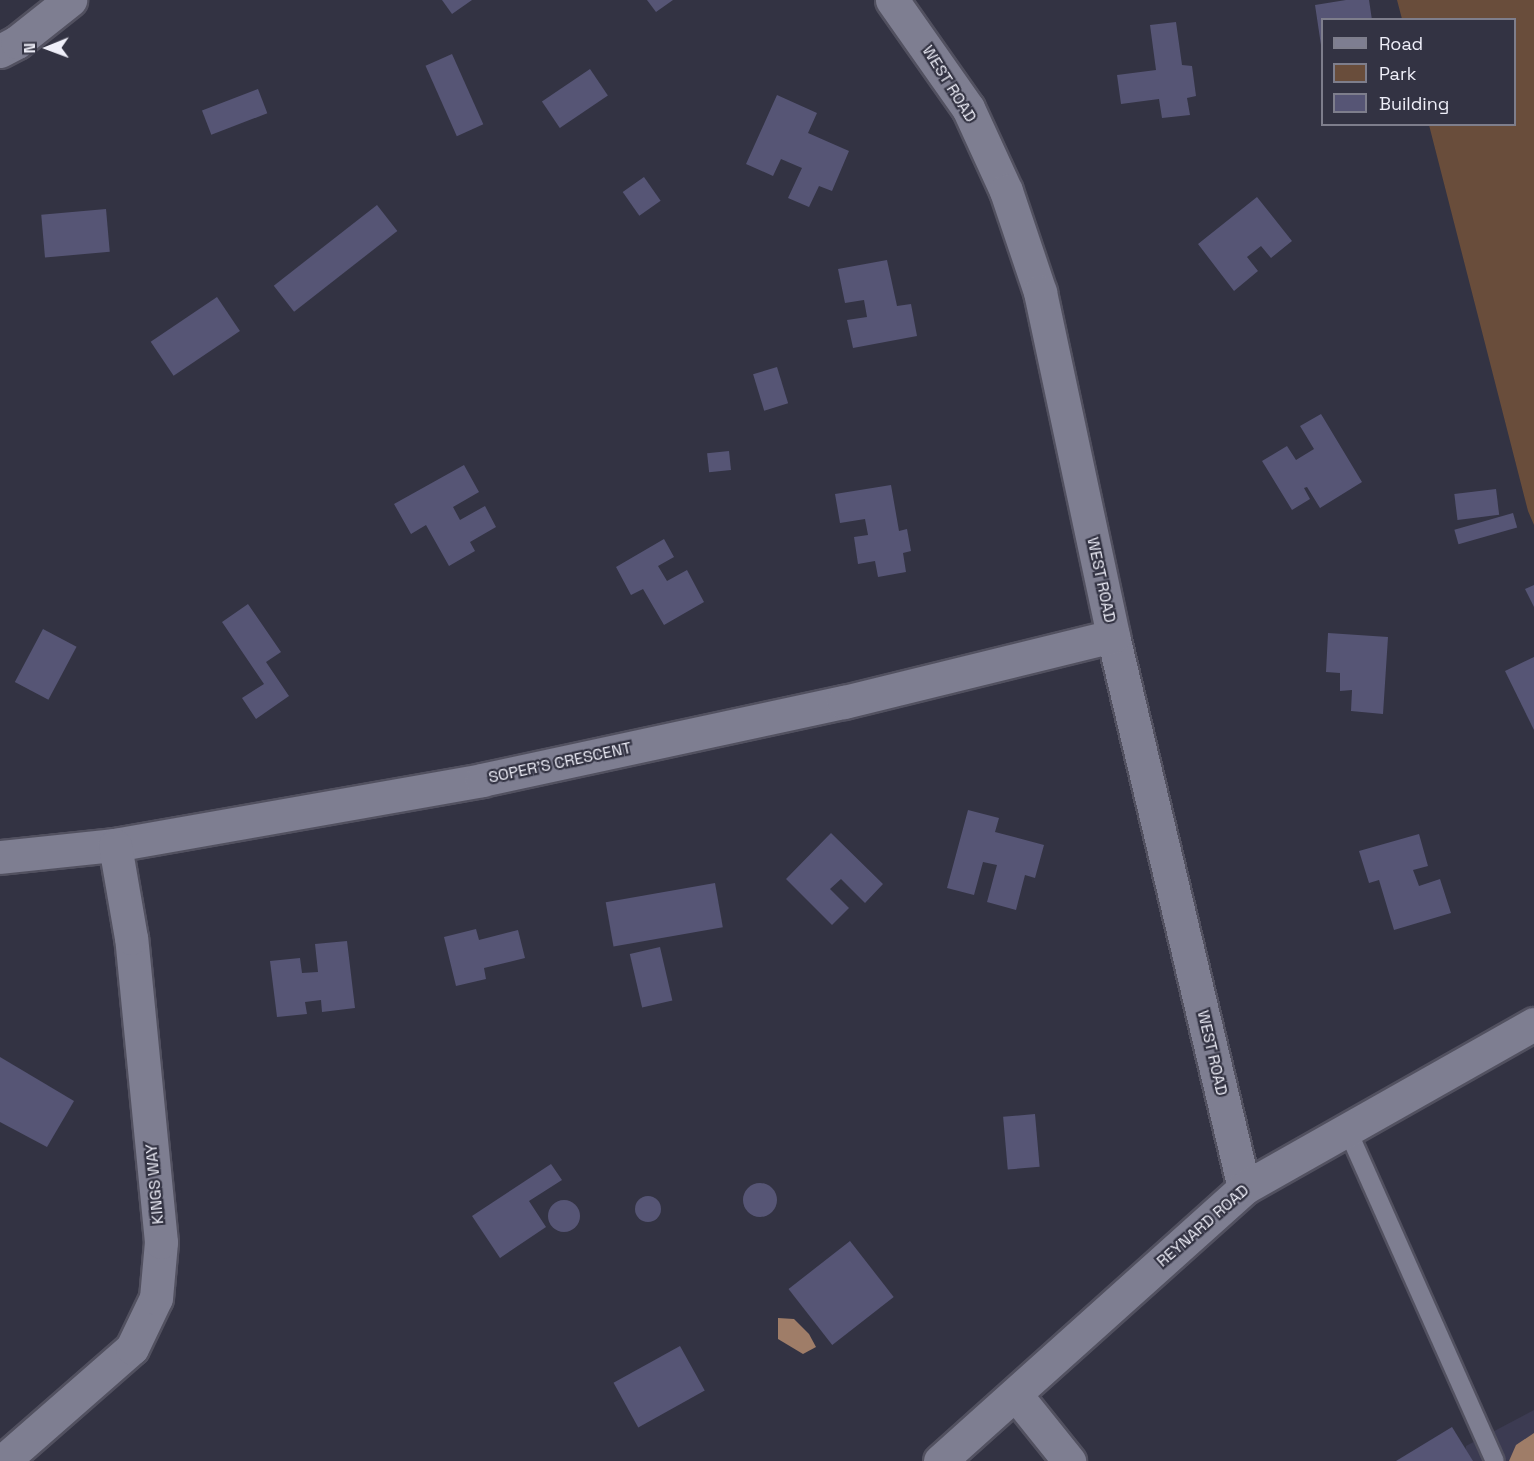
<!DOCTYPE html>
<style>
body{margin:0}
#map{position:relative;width:1534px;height:1461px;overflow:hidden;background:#333343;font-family:"Space Grotesk",sans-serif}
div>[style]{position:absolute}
.built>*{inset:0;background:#3c3b52}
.green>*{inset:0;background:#694d3b}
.water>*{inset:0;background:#9f7d68}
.building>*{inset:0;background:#565575;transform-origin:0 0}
.round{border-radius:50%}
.roads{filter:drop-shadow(2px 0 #525160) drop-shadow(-2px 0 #525160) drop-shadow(0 2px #525160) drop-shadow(0 -2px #525160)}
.service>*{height:18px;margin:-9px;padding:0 9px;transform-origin:9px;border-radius:9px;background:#7e7e91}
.minor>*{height:33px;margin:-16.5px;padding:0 16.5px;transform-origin:16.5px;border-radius:16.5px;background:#7e7e91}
span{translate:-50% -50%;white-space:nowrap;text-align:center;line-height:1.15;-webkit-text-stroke:4.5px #333343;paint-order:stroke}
.street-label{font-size:16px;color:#efeff9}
.legend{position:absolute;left:1321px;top:18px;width:195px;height:108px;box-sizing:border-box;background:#333343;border:2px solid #7e7e8c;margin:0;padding:8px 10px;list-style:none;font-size:18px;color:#efeff9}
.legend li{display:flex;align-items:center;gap:12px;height:30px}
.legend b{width:30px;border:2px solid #7e7e8c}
.north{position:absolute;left:18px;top:18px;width:60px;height:60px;-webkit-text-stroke:4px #333343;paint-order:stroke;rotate:269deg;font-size:16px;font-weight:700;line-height:24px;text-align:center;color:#efeff9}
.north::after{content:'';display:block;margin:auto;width:21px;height:27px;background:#efeff9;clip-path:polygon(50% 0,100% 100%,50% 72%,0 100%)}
</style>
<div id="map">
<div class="built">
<div style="clip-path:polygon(1534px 1410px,1534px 1461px,1464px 1461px,1466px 1446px)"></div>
</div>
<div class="green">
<div style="clip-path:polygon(1397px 0,1534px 0,1534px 525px,1528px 511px,1429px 125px,1514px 124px,1514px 20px,1402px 19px)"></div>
</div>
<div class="water">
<div style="clip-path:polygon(778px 1318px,794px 1319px,809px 1334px,816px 1347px,803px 1354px,778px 1339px)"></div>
<div style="clip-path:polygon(1534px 1433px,1534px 1461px,1509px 1461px,1516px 1445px)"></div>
</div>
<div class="building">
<div style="clip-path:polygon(442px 0,472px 0,452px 14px)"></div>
<div style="clip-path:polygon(647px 0,673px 0,656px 12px)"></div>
<div style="clip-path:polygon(1346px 0,1369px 0,1372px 20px,1322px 20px,1321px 45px,1315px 5px)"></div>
<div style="clip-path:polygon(1176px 22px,1182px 65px,1192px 66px,1196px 96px,1187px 98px,1190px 115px,1162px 118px,1159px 99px,1121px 104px,1117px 75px,1156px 70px,1150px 25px)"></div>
<div style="left:452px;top:54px;width:77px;height:29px;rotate:66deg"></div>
<div style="left:590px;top:69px;width:32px;height:58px;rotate:56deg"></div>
<div style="left:258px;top:89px;width:26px;height:60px;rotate:69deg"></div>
<div style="clip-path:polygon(777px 95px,817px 113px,808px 133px,849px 151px,832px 191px,819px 186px,809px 207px,788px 198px,802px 168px,781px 159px,773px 176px,746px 164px)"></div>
<div style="left:644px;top:177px;width:29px;height:26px;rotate:55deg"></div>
<div style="clip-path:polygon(1257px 197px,1292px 241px,1271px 258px,1261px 246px,1247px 257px,1258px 271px,1234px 291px,1198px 244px)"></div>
<div style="left:377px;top:205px;width:33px;height:131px;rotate:52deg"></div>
<div style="left:106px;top:209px;width:43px;height:65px;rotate:85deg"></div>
<div style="clip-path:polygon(887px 260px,897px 306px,911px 304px,917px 336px,853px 348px,847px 320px,867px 317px,864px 300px,845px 303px,838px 269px)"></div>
<div style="left:217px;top:297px;width:41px;height:80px;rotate:56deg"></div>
<div style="left:777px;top:367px;width:38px;height:25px;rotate:73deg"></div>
<div style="clip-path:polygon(1321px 414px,1362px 482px,1320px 508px,1307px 487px,1304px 488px,1310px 499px,1292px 510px,1262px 461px,1287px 446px,1296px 460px,1314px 449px,1300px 426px)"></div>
<div style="left:729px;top:451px;width:19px;height:22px;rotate:84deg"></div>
<div style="clip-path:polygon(464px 465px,479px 492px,453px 507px,460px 520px,485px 506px,496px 527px,470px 542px,475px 551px,449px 566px,426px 525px,411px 534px,394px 504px)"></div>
<div style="clip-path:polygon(891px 485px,899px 531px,907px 529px,911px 551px,903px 553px,906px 572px,878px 577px,875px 561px,858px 564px,854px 537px,868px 535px,865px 519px,840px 523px,835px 494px)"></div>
<div style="left:1496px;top:489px;width:26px;height:42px;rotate:83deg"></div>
<div style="left:1513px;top:513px;width:15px;height:61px;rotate:74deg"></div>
<div style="clip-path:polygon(664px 539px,674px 557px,658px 566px,667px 581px,687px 570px,704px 602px,664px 625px,643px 589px,631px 595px,616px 567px)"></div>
<div style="clip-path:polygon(1534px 585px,1534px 607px,1525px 589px)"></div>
<div style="clip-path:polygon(248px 604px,281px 652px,266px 662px,289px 696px,256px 719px,242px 698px,264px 684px,222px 622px)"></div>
<div style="left:43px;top:629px;width:38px;height:60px;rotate:28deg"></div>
<div style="clip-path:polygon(1328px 633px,1388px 637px,1383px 714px,1351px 711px,1352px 690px,1340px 691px,1340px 673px,1326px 672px)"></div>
<div style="clip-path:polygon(1534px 657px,1534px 730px,1505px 671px)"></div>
<div style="clip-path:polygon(968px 810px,999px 818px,995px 832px,1044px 845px,1035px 878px,1025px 875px,1016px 910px,987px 902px,997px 865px,983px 862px,974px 895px,947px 888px)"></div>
<div style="clip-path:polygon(831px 833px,883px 884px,865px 903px,841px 879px,830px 889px,849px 908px,832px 925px,786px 879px)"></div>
<div style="clip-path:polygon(1419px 834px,1428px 866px,1413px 870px,1419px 886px,1440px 879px,1451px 913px,1394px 930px,1379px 880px,1369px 883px,1359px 851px)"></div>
<div style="left:715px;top:883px;width:45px;height:111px;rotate:80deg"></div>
<div style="clip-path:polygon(476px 929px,479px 940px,518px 930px,525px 958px,484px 968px,486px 979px,456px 986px,444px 937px)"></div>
<div style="clip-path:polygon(347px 941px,355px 1008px,322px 1012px,321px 1000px,305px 1002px,307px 1014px,277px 1017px,270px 961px,300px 958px,302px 973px,318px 972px,315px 944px)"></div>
<div style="left:660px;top:947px;width:55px;height:31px;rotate:77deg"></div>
<div style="clip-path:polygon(0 1057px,74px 1101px,47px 1147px,0 1122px)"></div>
<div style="left:1035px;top:1114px;width:53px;height:32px;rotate:85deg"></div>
<div style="clip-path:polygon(551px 1164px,562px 1180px,529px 1201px,546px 1227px,500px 1258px,472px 1216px)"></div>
<div class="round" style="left:743px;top:1183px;width:34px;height:34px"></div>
<div class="round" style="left:635px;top:1196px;width:26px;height:26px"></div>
<div class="round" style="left:548px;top:1200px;width:32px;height:32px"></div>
<div style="left:850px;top:1241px;width:71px;height:78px;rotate:52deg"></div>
<div style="left:680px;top:1346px;width:51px;height:76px;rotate:61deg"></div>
<div style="clip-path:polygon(1452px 1427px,1473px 1461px,1396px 1461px)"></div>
</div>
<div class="roads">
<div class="service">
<div style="left:1347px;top:1129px;width:363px;rotate:66deg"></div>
</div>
<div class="minor">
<div style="left:892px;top:0;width:132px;rotate:54.9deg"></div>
<div style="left:968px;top:108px;width:91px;rotate:65.4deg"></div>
<div style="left:1006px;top:191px;width:107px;rotate:71.4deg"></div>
<div style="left:1040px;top:292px;width:352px;rotate:78deg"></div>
<div style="left:1113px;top:636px;width:567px;rotate:76.65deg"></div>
<div style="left:0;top:51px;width:19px;rotate:-28deg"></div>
<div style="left:17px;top:42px;width:68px;rotate:-38.4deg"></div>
<div style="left:0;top:857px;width:116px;rotate:-6deg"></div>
<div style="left:115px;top:845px;width:373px;rotate:-10deg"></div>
<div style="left:482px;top:780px;width:370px;rotate:-12.2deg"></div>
<div style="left:844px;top:702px;width:277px;rotate:-13.8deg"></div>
<div style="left:1016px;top:1395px;width:85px;rotate:51.2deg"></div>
<div style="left:3px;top:1461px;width:171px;rotate:-41.2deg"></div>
<div style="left:132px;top:1348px;width:55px;rotate:-64.4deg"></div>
<div style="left:156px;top:1298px;width:56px;rotate:-84.9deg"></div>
<div style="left:161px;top:1242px;width:305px;rotate:-95.6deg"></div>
<div style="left:131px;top:938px;width:94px;rotate:-99.8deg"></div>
<div style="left:940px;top:1461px;width:409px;rotate:-41.9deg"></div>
<div style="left:1244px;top:1188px;width:333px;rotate:-29.5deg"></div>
</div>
</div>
<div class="street-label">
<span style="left:949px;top:84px;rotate:58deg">WEST ROAD</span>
<span style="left:1101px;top:580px;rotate:78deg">WEST ROAD</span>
<span style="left:560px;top:763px;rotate:-12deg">SOPER'S CRESCENT</span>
<span style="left:1212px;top:1053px;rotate:77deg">WEST ROAD</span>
<span style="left:155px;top:1184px;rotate:-95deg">KINGS WAY</span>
<span style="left:1203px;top:1226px;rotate:-41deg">REYNARD ROAD</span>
</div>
<ul class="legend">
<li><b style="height:8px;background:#7e7e91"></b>Road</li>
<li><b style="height:16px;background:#694d3b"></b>Park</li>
<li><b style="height:16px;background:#565575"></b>Building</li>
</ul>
<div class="north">N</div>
</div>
